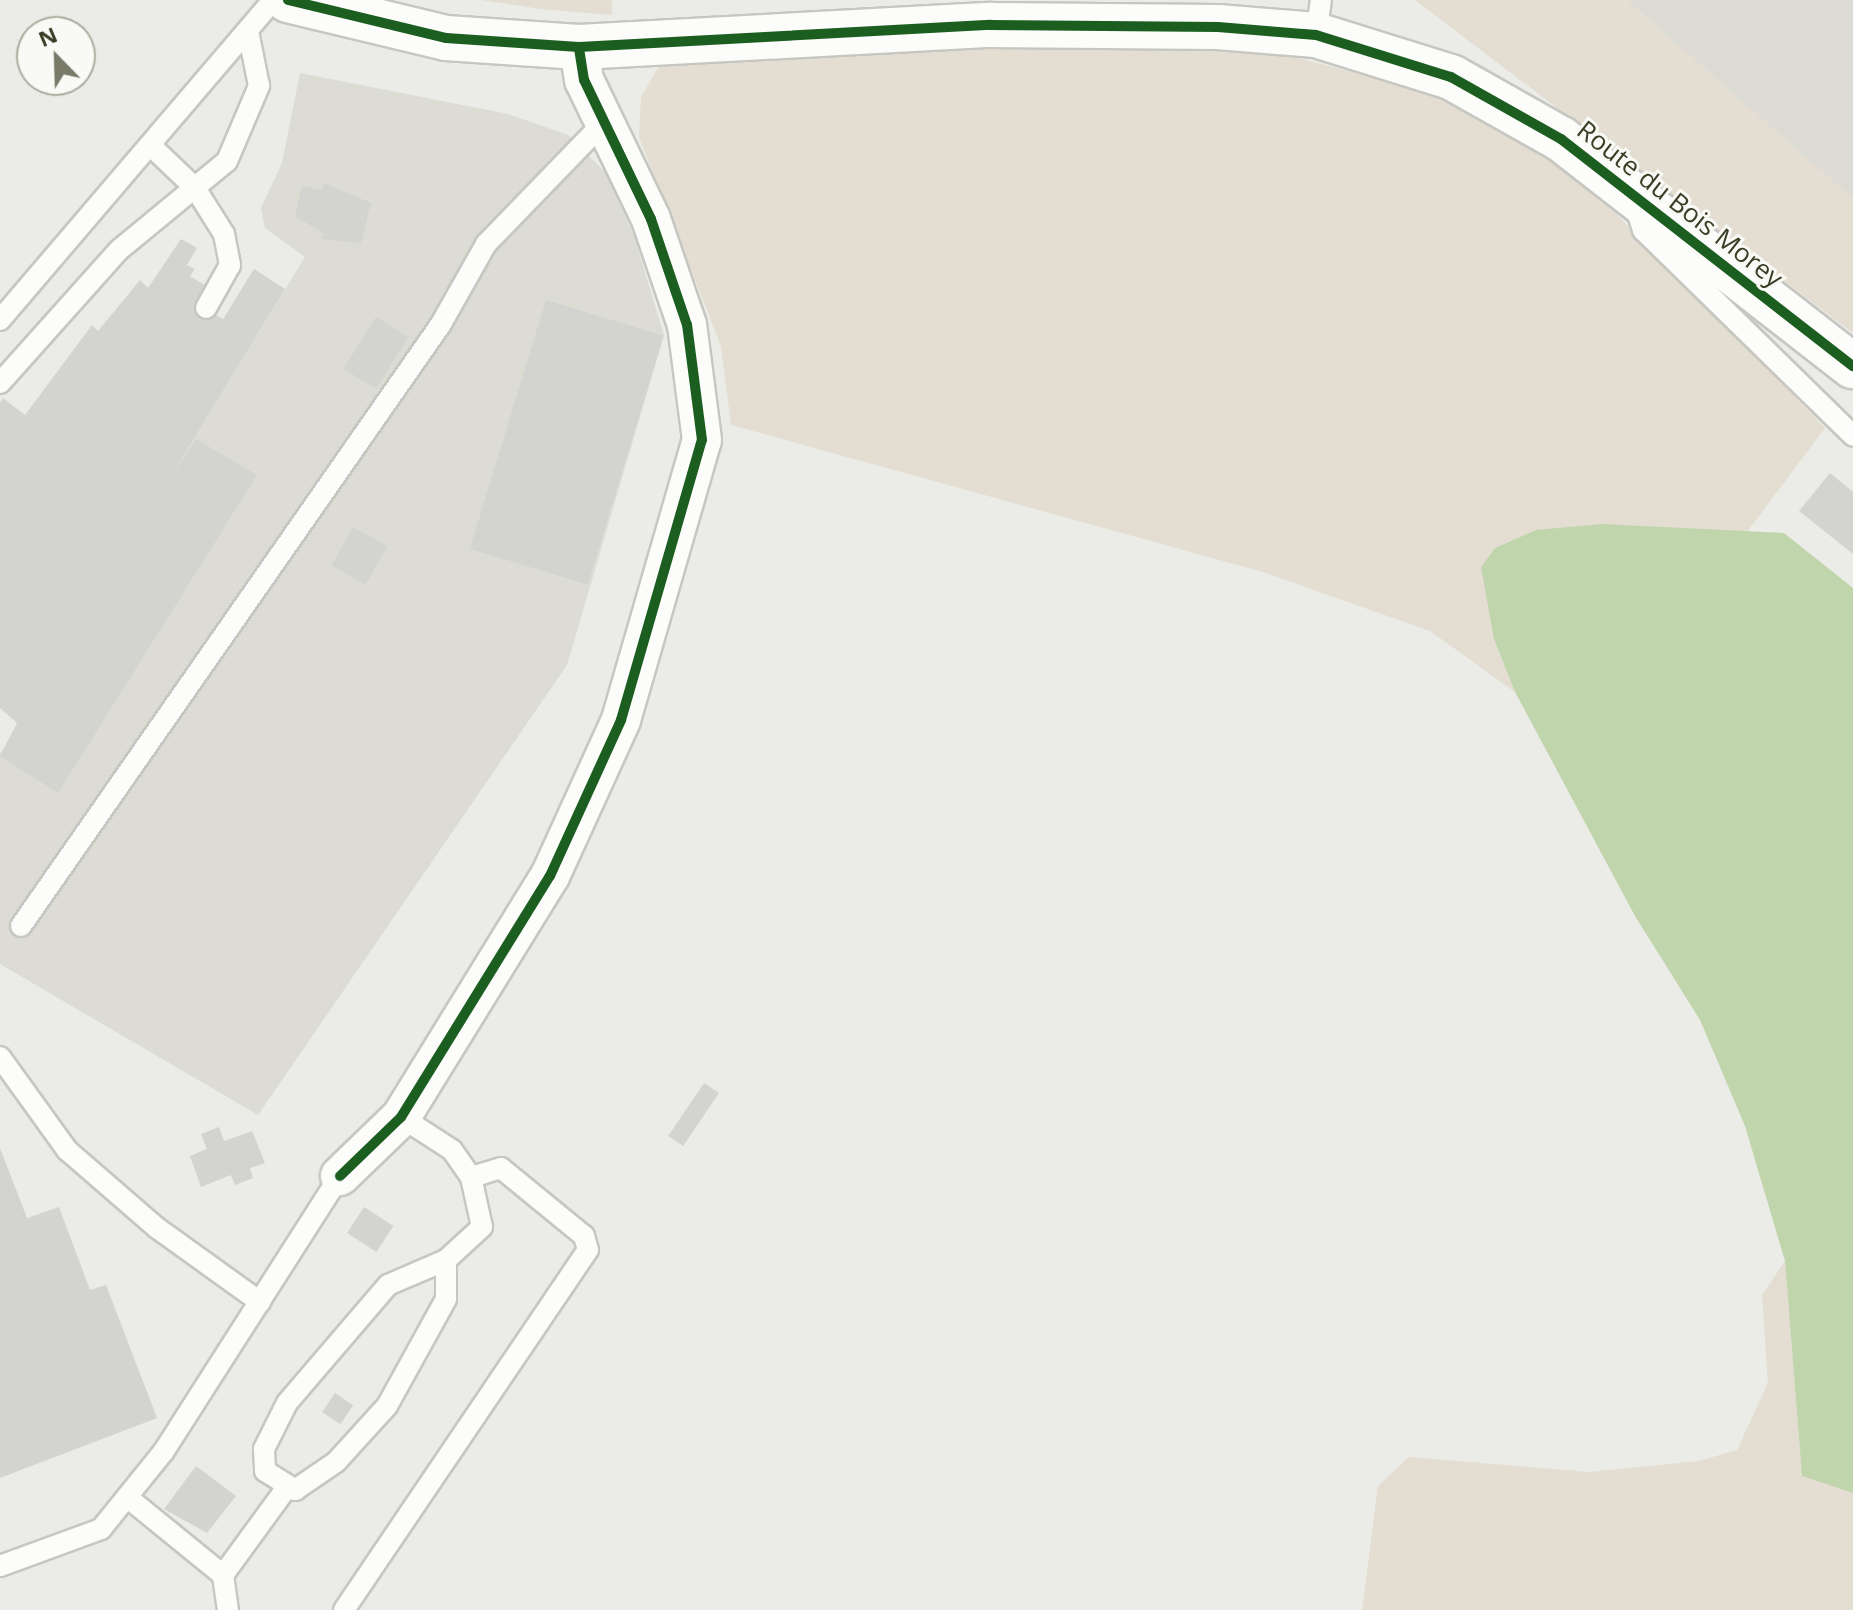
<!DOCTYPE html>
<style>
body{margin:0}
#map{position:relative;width:1853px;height:1610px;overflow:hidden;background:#ebebe7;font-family:"Open Sans",sans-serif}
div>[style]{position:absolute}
.built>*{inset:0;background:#dcdcd5}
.green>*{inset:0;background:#e3ddd2}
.water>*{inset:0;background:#c1d5ac}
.building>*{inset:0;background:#d3d3cf;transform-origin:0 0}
.roads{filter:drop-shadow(2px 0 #c7c7c2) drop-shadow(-2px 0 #c7c7c2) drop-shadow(0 2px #c7c7c2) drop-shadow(0 -2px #c7c7c2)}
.service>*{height:20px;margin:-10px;padding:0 10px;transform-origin:10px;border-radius:10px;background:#fcfcfb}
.minor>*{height:38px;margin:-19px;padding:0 19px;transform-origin:19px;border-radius:19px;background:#fcfcfb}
.tertiary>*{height:44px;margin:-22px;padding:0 22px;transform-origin:22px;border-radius:22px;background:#fcfcfb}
.cycleway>*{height:10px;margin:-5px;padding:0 5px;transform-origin:5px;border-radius:5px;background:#1b5e20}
span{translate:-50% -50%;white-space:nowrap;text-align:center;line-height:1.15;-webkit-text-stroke:6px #f9f9f5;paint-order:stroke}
.street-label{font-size:26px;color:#3b3d26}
.north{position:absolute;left:16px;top:16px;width:80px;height:80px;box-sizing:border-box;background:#f9f9f5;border:2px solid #adaea2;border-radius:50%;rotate:337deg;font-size:22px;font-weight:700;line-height:32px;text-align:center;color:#3b3d26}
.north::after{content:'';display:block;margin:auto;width:28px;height:36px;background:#797a6a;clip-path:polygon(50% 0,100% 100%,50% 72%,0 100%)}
</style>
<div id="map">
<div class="built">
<div style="clip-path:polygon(1626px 0,1853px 0,1853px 199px)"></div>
<div style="clip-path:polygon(300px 73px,508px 114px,568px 135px,605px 172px,634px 236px,664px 335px,567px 665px,258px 1115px,0 964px,0 754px,305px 257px,265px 228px,261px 208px,282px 163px)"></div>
</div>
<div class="green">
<div style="clip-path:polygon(482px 0,612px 0,612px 15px,541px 9px)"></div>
<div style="clip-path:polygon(1415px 0,1626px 0,1853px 199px,1853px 333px)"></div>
<div style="clip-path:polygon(1128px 45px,1271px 51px,1475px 104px,1593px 190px,1825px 428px,1747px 532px,1688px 529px,1494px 639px,1515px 692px,1430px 631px,1263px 572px,731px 425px,721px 346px,639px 137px,641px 97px,661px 63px,686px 55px)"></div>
<div style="clip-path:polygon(1785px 1261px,1802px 1475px,1853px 1493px,1853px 1610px,1362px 1610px,1378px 1486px,1409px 1457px,1589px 1472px,1699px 1461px,1737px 1450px,1768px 1383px,1762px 1295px)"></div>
</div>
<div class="water">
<div style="clip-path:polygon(1602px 524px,1784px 533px,1853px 588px,1853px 1493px,1802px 1476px,1785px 1261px,1745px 1126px,1700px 1020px,1635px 916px,1515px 692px,1494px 639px,1481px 567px,1495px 548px,1536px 530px)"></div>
</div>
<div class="building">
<div style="clip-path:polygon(324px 183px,371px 203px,361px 243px,322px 239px,323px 233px,295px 216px,302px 186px,322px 190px)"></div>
<div style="clip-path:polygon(181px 239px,197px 248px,187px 265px,195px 269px,190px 276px,206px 286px,195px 311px,199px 305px,223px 319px,254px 269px,285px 289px,166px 484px,196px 439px,257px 475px,58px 793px,0 756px,17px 723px,0 708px,0 403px,3px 398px,25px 415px,92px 325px,98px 331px,140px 280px,148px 288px)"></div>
<div style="left:546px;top:300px;width:123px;height:260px;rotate:17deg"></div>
<div style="left:376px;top:317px;width:38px;height:61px;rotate:32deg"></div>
<div style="clip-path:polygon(1830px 473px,1853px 492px,1853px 554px,1799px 511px)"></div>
<div style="left:353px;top:527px;width:39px;height:44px;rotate:29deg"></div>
<div style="left:704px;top:1083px;width:18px;height:64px;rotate:34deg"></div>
<div style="clip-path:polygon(219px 1127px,224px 1141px,252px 1131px,265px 1163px,250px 1168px,253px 1178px,235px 1185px,231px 1175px,201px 1187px,190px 1156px,207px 1149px,201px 1134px)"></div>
<div style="clip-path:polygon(0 1148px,27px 1218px,59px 1207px,90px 1290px,106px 1285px,157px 1418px,0 1478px)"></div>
<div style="left:364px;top:1207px;width:35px;height:31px;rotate:33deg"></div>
<div style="left:335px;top:1393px;width:22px;height:23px;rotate:34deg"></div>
<div style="clip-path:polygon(196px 1466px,236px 1496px,207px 1533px,164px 1509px)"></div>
</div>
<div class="roads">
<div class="service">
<div style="left:1316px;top:35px;width:35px;rotate:-82deg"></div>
<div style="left:150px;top:145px;width:62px;rotate:43.7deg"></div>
<div style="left:195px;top:188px;width:54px;rotate:57.8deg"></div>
<div style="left:224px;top:234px;width:32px;rotate:79deg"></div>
<div style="left:230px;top:265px;width:49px;rotate:119.2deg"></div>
<div style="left:1646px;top:205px;width:14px;rotate:120deg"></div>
<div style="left:1639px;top:217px;width:14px;rotate:73deg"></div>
<div style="left:1643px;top:230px;width:294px;rotate:44.4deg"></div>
<div style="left:0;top:320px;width:421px;rotate:-49.5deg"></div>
<div style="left:0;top:383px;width:178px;rotate:-48.2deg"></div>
<div style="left:119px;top:250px;width:140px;rotate:-39.5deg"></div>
<div style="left:227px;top:161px;width:82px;rotate:-66.9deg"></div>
<div style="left:259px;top:86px;width:56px;rotate:-101.3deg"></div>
<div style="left:21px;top:926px;width:734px;rotate:-55.1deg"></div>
<div style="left:441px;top:324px;width:92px;rotate:-60.6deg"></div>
<div style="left:486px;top:244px;width:173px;rotate:-45.9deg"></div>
<div style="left:0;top:1057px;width:115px;rotate:54.2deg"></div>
<div style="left:67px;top:1150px;width:119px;rotate:40.9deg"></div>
<div style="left:157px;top:1228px;width:127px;rotate:35.7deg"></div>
<div style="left:401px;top:1117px;width:61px;rotate:32.9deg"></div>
<div style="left:452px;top:1150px;width:33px;rotate:55deg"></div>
<div style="left:471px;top:1177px;width:51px;rotate:77.6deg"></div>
<div style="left:482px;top:1227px;width:49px;rotate:137.5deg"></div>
<div style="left:446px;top:1260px;width:63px;rotate:156.7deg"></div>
<div style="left:388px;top:1285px;width:155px;rotate:130.6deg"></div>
<div style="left:287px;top:1403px;width:51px;rotate:116.6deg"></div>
<div style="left:264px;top:1449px;width:22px;rotate:87deg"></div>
<div style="left:265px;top:1471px;width:36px;rotate:32deg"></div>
<div style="left:295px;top:1490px;width:50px;rotate:-34.3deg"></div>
<div style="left:336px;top:1462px;width:76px;rotate:-47.7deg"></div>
<div style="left:387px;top:1406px;width:122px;rotate:-61.1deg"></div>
<div style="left:446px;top:1299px;width:39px;rotate:-90deg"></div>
<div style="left:127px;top:1497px;width:124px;rotate:39.1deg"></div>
<div style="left:223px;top:1575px;width:110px;rotate:-53.9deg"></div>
<div style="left:0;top:1566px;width:108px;rotate:-20.1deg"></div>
<div style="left:101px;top:1529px;width:100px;rotate:-51.1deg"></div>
<div style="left:164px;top:1451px;width:326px;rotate:-57.4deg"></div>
<div style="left:223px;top:1575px;width:35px;rotate:82deg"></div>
<div style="left:344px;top:1610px;width:435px;rotate:-55.9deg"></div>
<div style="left:588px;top:1250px;width:15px;rotate:-106deg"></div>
<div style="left:584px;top:1236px;width:107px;rotate:-140.7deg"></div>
<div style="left:501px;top:1168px;width:31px;rotate:163deg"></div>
</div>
<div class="minor">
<div style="left:340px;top:1176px;width:85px;rotate:-44deg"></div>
<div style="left:401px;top:1117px;width:283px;rotate:-58.3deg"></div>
<div style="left:550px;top:876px;width:171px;rotate:-65.5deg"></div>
<div style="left:621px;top:720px;width:291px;rotate:-73.9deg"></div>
<div style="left:702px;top:440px;width:116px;rotate:-97.4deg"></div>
<div style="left:687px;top:325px;width:112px;rotate:-108.8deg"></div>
<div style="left:651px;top:219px;width:154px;rotate:-115.7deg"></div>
<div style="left:584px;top:80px;width:33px;rotate:-99deg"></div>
</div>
<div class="tertiary">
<div style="left:288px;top:0;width:163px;rotate:13.5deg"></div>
<div style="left:446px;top:38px;width:133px;rotate:3.9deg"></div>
<div style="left:579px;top:47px;width:412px;rotate:-3.1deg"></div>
<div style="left:990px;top:25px;width:228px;rotate:0.5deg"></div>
<div style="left:1218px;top:27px;width:98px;rotate:4.7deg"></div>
<div style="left:1316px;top:35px;width:141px;rotate:17.3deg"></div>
<div style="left:1451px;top:77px;width:126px;rotate:29.4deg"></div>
<div style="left:1561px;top:139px;width:370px;rotate:37.9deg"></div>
</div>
</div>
<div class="cycleway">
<div style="left:288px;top:0;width:163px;rotate:13.5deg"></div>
<div style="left:446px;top:38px;width:133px;rotate:3.9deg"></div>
<div style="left:579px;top:47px;width:412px;rotate:-3.1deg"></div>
<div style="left:990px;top:25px;width:228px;rotate:0.5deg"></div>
<div style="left:1218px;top:27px;width:98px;rotate:4.7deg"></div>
<div style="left:1316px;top:35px;width:141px;rotate:17.3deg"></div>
<div style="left:1451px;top:77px;width:126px;rotate:29.4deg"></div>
<div style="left:1561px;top:139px;width:370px;rotate:37.9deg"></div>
<div style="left:340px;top:1176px;width:85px;rotate:-44deg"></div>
<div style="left:401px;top:1117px;width:283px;rotate:-58.3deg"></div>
<div style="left:550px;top:876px;width:171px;rotate:-65.5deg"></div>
<div style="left:621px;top:720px;width:291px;rotate:-73.9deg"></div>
<div style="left:702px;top:440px;width:116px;rotate:-97.4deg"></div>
<div style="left:687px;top:325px;width:112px;rotate:-108.8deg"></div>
<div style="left:651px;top:219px;width:154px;rotate:-115.7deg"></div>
<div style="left:584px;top:80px;width:33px;rotate:-99deg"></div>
</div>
<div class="street-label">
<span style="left:1680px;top:204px;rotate:38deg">Route du Bois Morey</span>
</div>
<div class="north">N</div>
</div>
